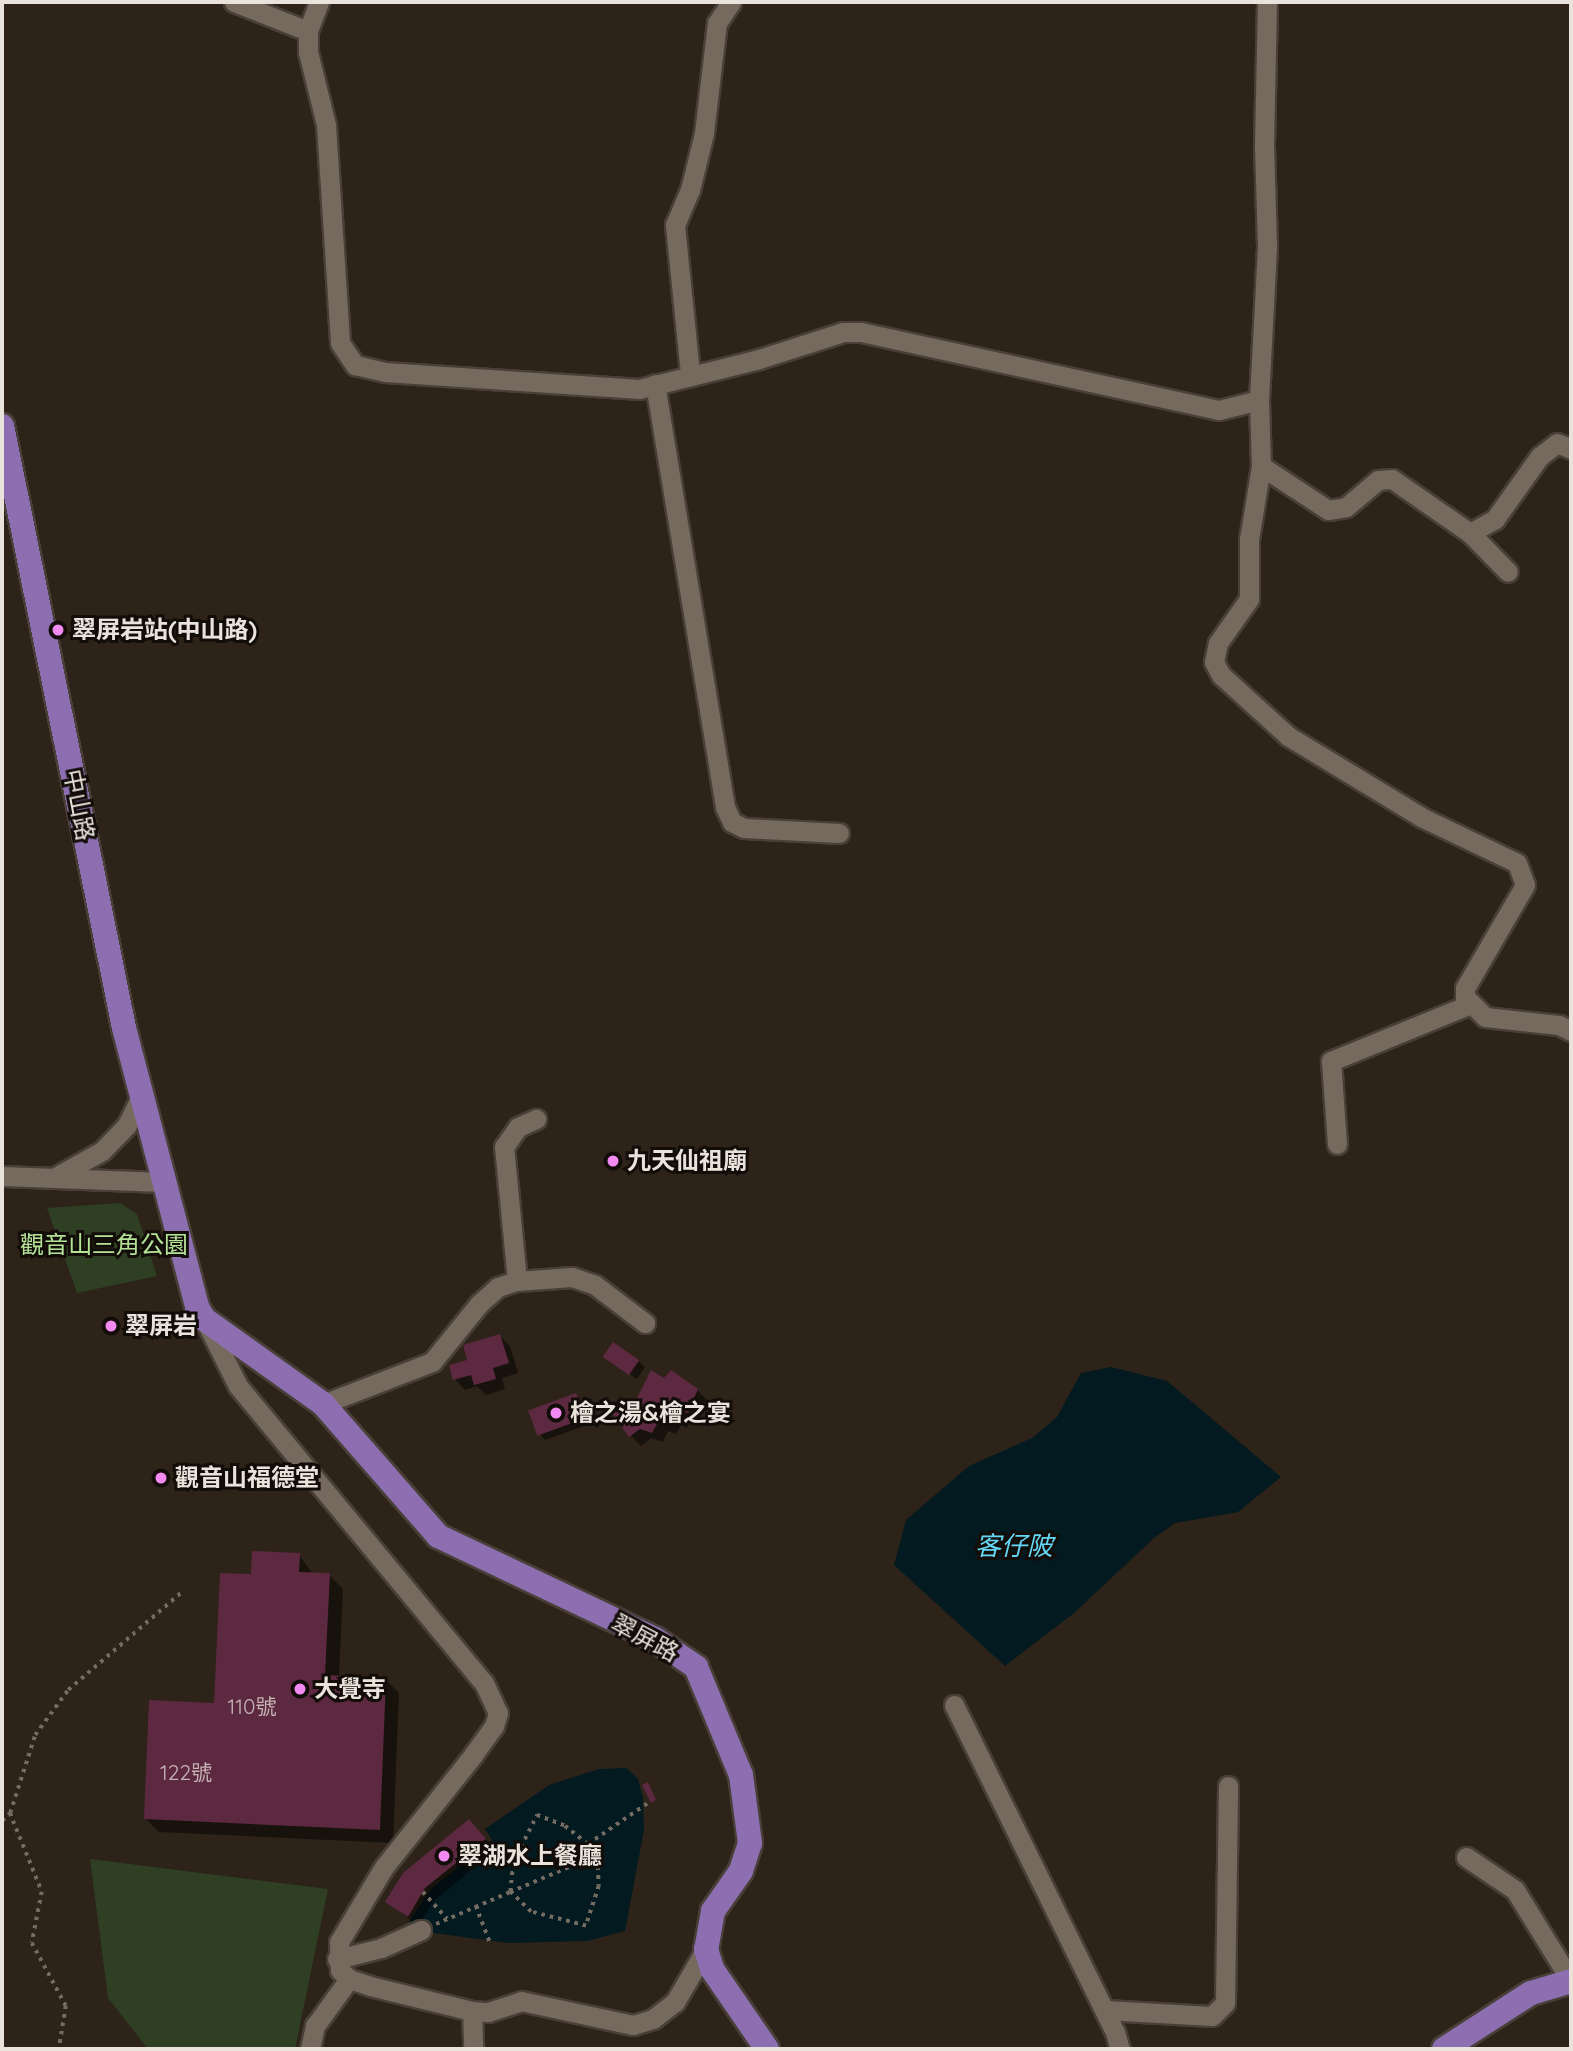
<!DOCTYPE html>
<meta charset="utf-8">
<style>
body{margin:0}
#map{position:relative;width:1573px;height:2051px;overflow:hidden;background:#2d2319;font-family:Quicksand,"Noto Sans TC",sans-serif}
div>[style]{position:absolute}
.green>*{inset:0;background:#2e3f23}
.water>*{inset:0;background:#021a20}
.shadow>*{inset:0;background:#0007}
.building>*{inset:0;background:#5d2941;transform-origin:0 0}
.path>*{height:3.5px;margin-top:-1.75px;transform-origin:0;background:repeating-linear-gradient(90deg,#746b62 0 3.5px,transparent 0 8.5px)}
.roads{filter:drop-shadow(2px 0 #484038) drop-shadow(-2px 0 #484038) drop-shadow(0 2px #484038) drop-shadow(0 -2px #484038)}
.minor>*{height:19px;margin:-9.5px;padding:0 9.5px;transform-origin:9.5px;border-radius:9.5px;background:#766a5e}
.major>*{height:24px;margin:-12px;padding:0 12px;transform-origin:12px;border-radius:12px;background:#8d6fb1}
.dots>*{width:19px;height:19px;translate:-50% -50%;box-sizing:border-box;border:4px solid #120d09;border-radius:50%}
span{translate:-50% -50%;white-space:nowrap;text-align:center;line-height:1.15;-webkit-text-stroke:6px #120d09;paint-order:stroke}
.number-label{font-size:21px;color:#c7b4b5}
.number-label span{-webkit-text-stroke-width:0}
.poi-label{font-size:24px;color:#eae3dc;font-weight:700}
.left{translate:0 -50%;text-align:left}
.street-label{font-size:24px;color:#eae3dc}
.park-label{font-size:24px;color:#b4e397}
.water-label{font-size:26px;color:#64d6f5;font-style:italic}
.frame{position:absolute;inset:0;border:4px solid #eae3dc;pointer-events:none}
</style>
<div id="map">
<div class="green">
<div style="clip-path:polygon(120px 1203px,137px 1214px,157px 1276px,77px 1293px,47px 1208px)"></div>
<div style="clip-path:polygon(90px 1859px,328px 1889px,295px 2049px,148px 2049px,108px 1998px)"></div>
</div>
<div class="water">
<div style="clip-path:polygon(1111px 1367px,1167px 1381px,1281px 1477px,1238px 1512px,1175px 1523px,1154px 1538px,1074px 1613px,1005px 1666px,894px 1565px,906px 1520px,969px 1466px,1032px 1438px,1057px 1417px,1081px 1373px)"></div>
<div style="clip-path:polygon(627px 1768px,638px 1779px,643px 1798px,644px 1830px,625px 1931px,587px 1941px,508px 1943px,434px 1933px,409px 1922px,431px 1889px,492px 1840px,485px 1829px,549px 1785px,599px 1769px)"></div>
</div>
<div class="shadow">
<div style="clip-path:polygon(500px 1336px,510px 1346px,518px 1373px,502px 1378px,505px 1389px,486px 1395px,477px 1386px,465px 1390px,455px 1379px,469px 1361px)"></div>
<div style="clip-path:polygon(606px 1357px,638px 1361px,645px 1367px,637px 1379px)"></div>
<div style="clip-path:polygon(665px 1380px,697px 1390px,707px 1400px,698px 1422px,686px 1417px,676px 1434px,668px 1431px,663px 1442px,651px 1438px,641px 1446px,631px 1436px,634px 1408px)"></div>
<div style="clip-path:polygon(575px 1395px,590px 1424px,545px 1440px,539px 1433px)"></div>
<div style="clip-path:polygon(299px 1555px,313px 1574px,329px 1575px,343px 1589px,339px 1677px,385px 1679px,399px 1693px,393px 1843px,159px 1832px,145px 1818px,216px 1705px,253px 1576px)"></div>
<div style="clip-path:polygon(479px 1831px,495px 1850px,433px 1902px,418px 1926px,387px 1902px)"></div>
</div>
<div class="building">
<div style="clip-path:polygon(500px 1334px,509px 1363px,493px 1368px,496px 1379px,474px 1385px,471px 1375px,453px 1380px,449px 1365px,467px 1360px,463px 1345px)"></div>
<div style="left:613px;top:1342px;width:32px;height:18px;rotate:35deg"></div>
<div style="clip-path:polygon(651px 1370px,664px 1378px,671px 1370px,698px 1389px,688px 1413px,675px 1408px,666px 1425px,658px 1422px,652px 1433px,640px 1429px,629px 1437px,613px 1415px,625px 1400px,633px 1406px)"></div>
<div style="left:576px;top:1393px;width:27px;height:51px;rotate:70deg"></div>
<div style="clip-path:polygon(252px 1551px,300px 1553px,299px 1572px,330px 1573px,325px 1675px,386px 1678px,380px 1830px,144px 1819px,149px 1700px,214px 1703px,220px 1573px,251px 1574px)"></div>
<div style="clip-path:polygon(648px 1782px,656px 1800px,651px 1803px,642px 1785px)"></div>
<div style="clip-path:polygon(469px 1819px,486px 1839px,425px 1888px,408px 1917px,385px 1902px,403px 1873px)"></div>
</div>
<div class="path">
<div style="left:10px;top:1813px;width:82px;rotate:-72.2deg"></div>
<div style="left:35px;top:1735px;width:56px;rotate:-53.7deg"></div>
<div style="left:68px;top:1690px;width:152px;rotate:-40.7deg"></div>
<div style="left:2px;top:1821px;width:11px;rotate:-45deg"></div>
<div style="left:10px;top:1813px;width:85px;rotate:67.9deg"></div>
<div style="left:42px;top:1892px;width:52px;rotate:101.1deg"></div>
<div style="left:32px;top:1943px;width:72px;rotate:61.6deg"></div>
<div style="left:66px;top:2006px;width:44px;rotate:99.2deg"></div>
<div style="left:588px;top:1844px;width:74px;rotate:-34.5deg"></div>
<div style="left:423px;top:1892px;width:36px;rotate:48deg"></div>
<div style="left:476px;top:1906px;width:42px;rotate:69deg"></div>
<div style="left:436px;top:1924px;width:81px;rotate:-23.4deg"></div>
<div style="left:510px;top:1892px;width:30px;rotate:-84deg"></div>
<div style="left:513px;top:1862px;width:53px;rotate:-62.9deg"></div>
<div style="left:537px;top:1815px;width:30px;rotate:21deg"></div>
<div style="left:565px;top:1826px;width:29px;rotate:38deg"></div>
<div style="left:588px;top:1844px;width:25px;rotate:67deg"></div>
<div style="left:598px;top:1867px;width:19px;rotate:87deg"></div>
<div style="left:599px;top:1886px;width:42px;rotate:108deg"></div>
<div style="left:586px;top:1926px;width:57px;rotate:-165.7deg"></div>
<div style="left:531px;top:1912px;width:29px;rotate:-136deg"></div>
<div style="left:510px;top:1892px;width:90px;rotate:-22.9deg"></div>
</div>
<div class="roads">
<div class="minor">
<div style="left:234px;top:2px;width:79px;rotate:21.4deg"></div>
<div style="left:319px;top:2px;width:31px;rotate:111deg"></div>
<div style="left:308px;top:31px;width:21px;rotate:90deg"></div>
<div style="left:308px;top:52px;width:75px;rotate:76.1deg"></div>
<div style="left:326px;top:125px;width:218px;rotate:86.3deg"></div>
<div style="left:340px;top:343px;width:27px;rotate:56deg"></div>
<div style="left:355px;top:365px;width:31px;rotate:13deg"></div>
<div style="left:385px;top:372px;width:255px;rotate:3.8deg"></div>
<div style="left:639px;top:389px;width:124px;rotate:-14deg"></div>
<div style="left:759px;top:359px;width:88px;rotate:-17.8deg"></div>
<div style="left:843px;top:332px;width:18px"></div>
<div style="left:861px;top:332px;width:366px;rotate:12.3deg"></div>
<div style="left:1219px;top:410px;width:41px;rotate:-14deg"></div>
<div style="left:1267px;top:2px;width:143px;rotate:91.2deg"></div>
<div style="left:1264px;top:145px;width:102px;rotate:88.3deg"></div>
<div style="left:1267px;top:247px;width:153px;rotate:93deg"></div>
<div style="left:1259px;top:400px;width:66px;rotate:88.3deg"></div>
<div style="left:1261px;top:466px;width:74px;rotate:99.3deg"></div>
<div style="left:1249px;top:539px;width:60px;rotate:90deg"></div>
<div style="left:1249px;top:599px;width:54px;rotate:125.2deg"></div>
<div style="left:1218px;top:643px;width:19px;rotate:102deg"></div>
<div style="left:1214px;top:662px;width:15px;rotate:62deg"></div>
<div style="left:1221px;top:675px;width:91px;rotate:42.3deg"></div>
<div style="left:1288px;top:736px;width:156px;rotate:31.3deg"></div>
<div style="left:1421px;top:817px;width:106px;rotate:25.6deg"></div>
<div style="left:1517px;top:863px;width:23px;rotate:70deg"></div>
<div style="left:1525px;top:885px;width:119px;rotate:120.2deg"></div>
<div style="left:1465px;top:988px;width:9px;rotate:90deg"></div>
<div style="left:1465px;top:997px;width:28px;rotate:45deg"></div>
<div style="left:1485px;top:1017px;width:74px;rotate:6.2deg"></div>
<div style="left:1559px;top:1025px;width:13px;rotate:27deg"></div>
<div style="left:690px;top:373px;width:149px;rotate:-95.8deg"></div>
<div style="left:675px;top:225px;width:38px;rotate:-67deg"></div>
<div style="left:690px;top:190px;width:59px;rotate:-76.2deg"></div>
<div style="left:704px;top:133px;width:111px;rotate:-83.3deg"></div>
<div style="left:717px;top:23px;width:25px;rotate:-56deg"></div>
<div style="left:655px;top:384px;width:429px;rotate:80.6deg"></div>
<div style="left:725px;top:807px;width:17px;rotate:65deg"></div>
<div style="left:732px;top:822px;width:13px;rotate:27deg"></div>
<div style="left:744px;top:828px;width:95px;rotate:3deg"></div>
<div style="left:1261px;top:466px;width:80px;rotate:33.3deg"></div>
<div style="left:1328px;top:510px;width:18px;rotate:-9deg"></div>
<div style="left:1346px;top:507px;width:42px;rotate:-40.2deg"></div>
<div style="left:1378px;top:480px;width:14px;rotate:-4deg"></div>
<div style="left:1392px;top:479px;width:95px;rotate:34.7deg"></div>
<div style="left:1470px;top:533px;width:29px;rotate:-29deg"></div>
<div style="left:1495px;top:519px;width:77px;rotate:-54.5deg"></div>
<div style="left:1540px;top:456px;width:21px;rotate:-37deg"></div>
<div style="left:1557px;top:443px;width:15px;rotate:23deg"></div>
<div style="left:1470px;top:533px;width:54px;rotate:45.7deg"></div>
<div style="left:1337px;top:1144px;width:83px;rotate:-94.1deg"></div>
<div style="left:1331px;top:1061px;width:148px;rotate:-22.2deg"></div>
<div style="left:2px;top:1176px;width:161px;rotate:2.1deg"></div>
<div style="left:57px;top:1176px;width:51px;rotate:-29.1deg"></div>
<div style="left:102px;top:1151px;width:36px;rotate:-46deg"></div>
<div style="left:127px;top:1125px;width:32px;rotate:-64deg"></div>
<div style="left:517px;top:1281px;width:135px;rotate:-95.5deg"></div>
<div style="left:504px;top:1147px;width:24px;rotate:-55deg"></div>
<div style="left:518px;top:1127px;width:20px;rotate:-24deg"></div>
<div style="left:205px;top:1320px;width:74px;rotate:63.4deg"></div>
<div style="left:238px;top:1386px;width:386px;rotate:50.4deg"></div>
<div style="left:484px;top:1683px;width:33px;rotate:65deg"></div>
<div style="left:498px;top:1713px;width:14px;rotate:107deg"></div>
<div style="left:494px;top:1726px;width:34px;rotate:126deg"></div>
<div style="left:474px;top:1754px;width:144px;rotate:128.5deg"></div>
<div style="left:384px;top:1867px;width:87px;rotate:121deg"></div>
<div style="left:339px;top:1942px;width:28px;rotate:88deg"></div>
<div style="left:340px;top:1970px;width:13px;rotate:45deg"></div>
<div style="left:349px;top:1979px;width:22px;rotate:18deg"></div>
<div style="left:370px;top:1986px;width:105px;rotate:13.8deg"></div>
<div style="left:472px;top:2011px;width:16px;rotate:4deg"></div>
<div style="left:488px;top:2012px;width:35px;rotate:-18deg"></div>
<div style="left:521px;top:2001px;width:115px;rotate:12.1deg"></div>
<div style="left:633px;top:2025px;width:21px;rotate:-17deg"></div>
<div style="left:653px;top:2019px;width:28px;rotate:-38deg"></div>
<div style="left:675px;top:2002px;width:61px;rotate:-59.7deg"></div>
<div style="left:323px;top:1404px;width:117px;rotate:-21.1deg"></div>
<div style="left:432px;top:1362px;width:75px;rotate:-51deg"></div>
<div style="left:479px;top:1304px;width:25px;rotate:-42deg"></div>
<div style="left:498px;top:1287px;width:20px;rotate:-18deg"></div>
<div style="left:517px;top:1281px;width:55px;rotate:-4.2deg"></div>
<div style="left:572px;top:1277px;width:24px;rotate:19deg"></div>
<div style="left:595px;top:1285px;width:63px;rotate:37.2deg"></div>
<div style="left:954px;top:1705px;width:364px;rotate:63.8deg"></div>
<div style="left:1115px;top:2032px;width:18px;rotate:74deg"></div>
<div style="left:1466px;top:1857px;width:59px;rotate:34deg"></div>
<div style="left:1515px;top:1890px;width:107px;rotate:58.4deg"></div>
<div style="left:337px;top:1959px;width:45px;rotate:-14deg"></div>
<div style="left:381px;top:1948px;width:44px;rotate:-24.2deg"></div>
<div style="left:1105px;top:2010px;width:107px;rotate:3.2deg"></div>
<div style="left:1212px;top:2016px;width:18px;rotate:-45deg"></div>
<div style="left:1225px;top:2003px;width:217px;rotate:-89.2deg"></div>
<div style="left:472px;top:2011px;width:38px;rotate:88deg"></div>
<div style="left:310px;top:2049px;width:24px;rotate:-78deg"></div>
<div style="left:315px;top:2026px;width:58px;rotate:-54.1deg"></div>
</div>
<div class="major">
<div style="left:2px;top:426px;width:614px;rotate:78.54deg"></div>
<div style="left:124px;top:1028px;width:288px;rotate:75.3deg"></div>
<div style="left:197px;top:1307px;width:14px;rotate:60deg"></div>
<div style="left:204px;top:1319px;width:146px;rotate:35.5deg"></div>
<div style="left:323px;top:1404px;width:175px;rotate:48.9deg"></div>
<div style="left:438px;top:1536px;width:240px;rotate:25.4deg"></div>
<div style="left:655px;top:1639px;width:50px;rotate:34.3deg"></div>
<div style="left:696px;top:1667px;width:117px;rotate:67.4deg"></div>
<div style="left:741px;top:1775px;width:69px;rotate:82.5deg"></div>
<div style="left:750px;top:1843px;width:29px;rotate:108deg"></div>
<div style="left:741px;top:1871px;width:49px;rotate:125deg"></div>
<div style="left:713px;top:1911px;width:39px;rotate:100deg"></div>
<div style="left:706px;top:1949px;width:21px;rotate:73deg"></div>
<div style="left:712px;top:1969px;width:97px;rotate:55.5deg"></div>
<div style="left:1444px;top:2049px;width:103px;rotate:-32.8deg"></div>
<div style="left:1531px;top:1993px;width:42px;rotate:-16.7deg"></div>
</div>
</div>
<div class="dots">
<div style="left:58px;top:630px;background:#f38af2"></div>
<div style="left:613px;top:1161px;background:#f38af2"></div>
<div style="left:111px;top:1326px;background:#f38af2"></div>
<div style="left:556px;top:1413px;background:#f38af2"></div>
<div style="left:161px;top:1478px;background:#f38af2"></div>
<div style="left:300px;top:1689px;background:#f38af2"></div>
<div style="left:444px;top:1856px;background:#f38af2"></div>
</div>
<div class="number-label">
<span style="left:252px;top:1706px">110號</span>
<span style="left:186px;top:1772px">122號</span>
</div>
<div class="poi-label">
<span class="left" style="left:72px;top:630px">翠屏岩站(中山路)</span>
<span class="left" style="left:627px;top:1161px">九天仙祖廟</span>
<span class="left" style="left:125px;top:1326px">翠屏岩</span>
<span class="left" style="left:570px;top:1413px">檜之湯&amp;檜之宴</span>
<span class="left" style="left:175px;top:1478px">觀音山福德堂</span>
<span class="left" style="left:314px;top:1689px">大覺寺</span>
<span class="left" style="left:458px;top:1856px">翠湖水上餐廳</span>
</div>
<div class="street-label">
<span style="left:79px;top:805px;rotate:79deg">中山路</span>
<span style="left:645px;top:1638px;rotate:28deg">翠屏路</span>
</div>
<div class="park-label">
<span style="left:104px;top:1245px">觀音山三角公園</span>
</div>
<div class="water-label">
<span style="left:1014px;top:1546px">客仔陂</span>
</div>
<div class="frame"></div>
</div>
